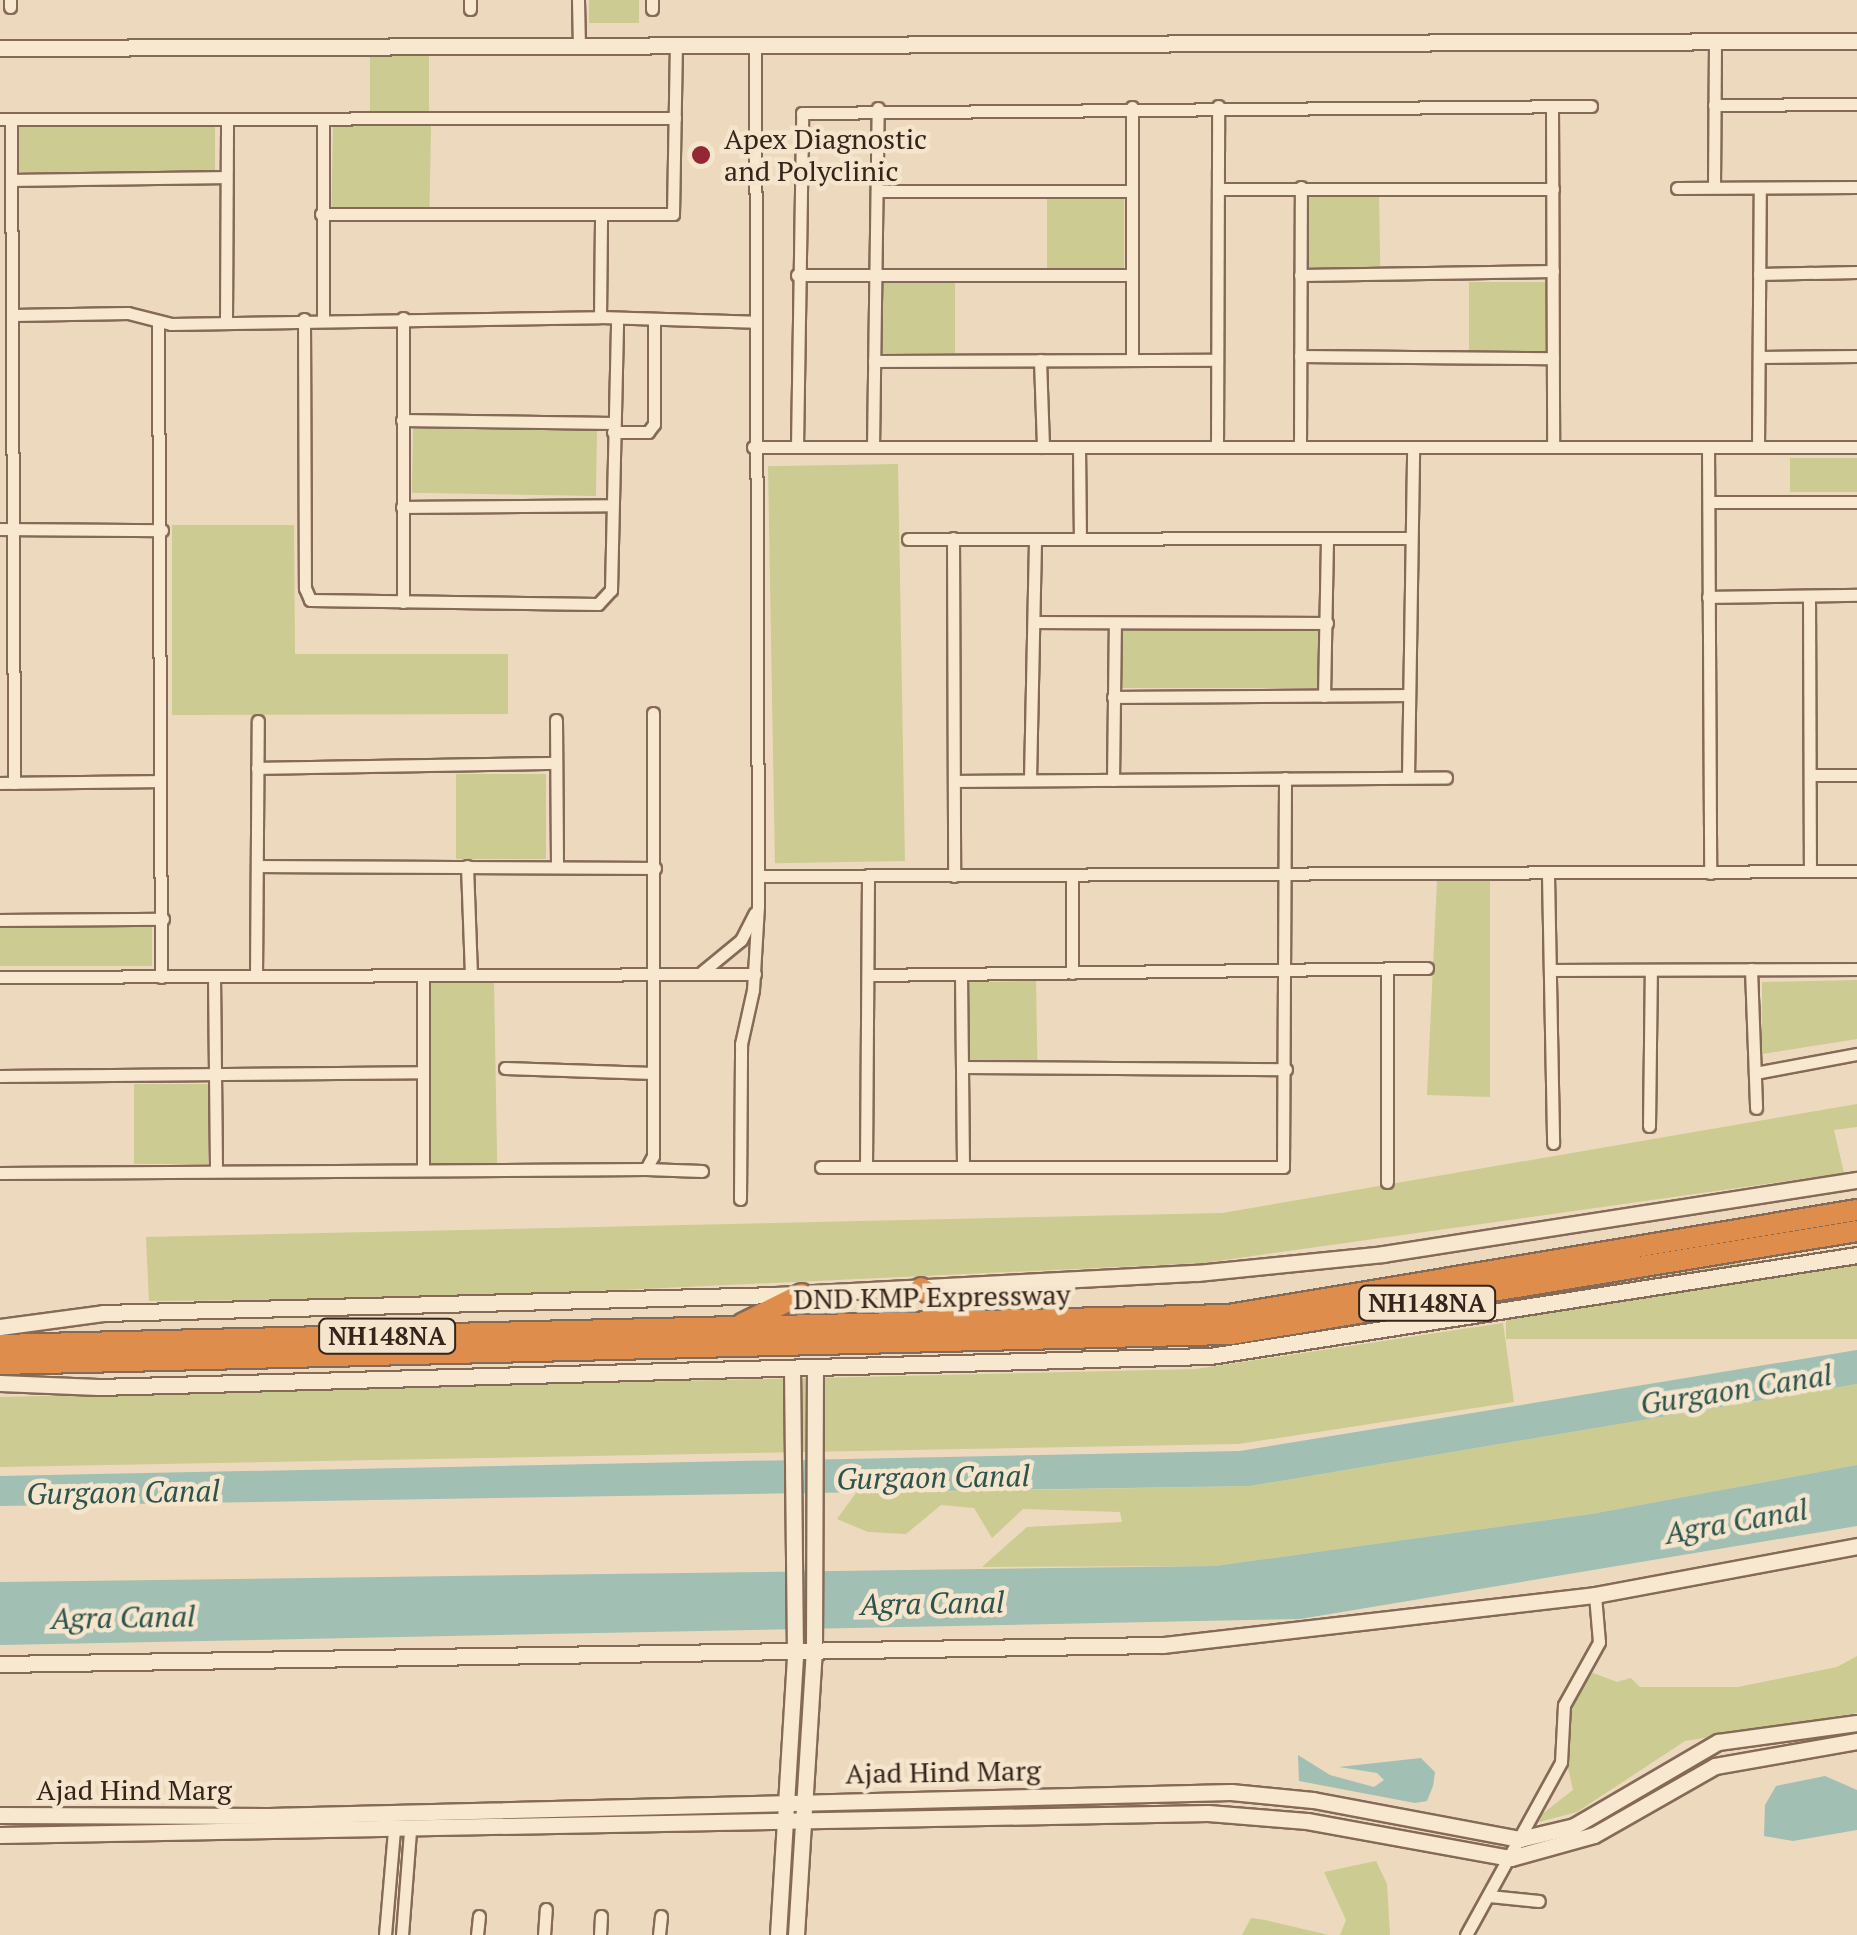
<!DOCTYPE html>
<style>
body{margin:0}
#map{position:relative;width:1857px;height:1935px;overflow:hidden;background:#edd9bd;font-family:"PT Serif",serif}
div>[style]{position:absolute}
.green>*{inset:0;background:#cbcb92;transform-origin:0 0}
.water>*{inset:0;background:#a1bfb2}
.roads{filter:drop-shadow(2px 0 #856a57) drop-shadow(-2px 0 #856a57) drop-shadow(0 2px #856a57) drop-shadow(0 -2px #856a57)}
.street>*{height:11px;margin:-5.5px;padding:0 5.5px;transform-origin:5.5px;border-radius:5.5px;background:#f8e8d0}
.secondary>*{height:15px;margin:-7.5px;padding:0 7.5px;transform-origin:7.5px;border-radius:7.5px;background:#f8e8d0}
.highway>*{height:20px;margin:-10px;padding:0 10px;transform-origin:10px;border-radius:10px;background:#de8d4c}
.dots>*{width:28px;height:28px;translate:-50% -50%;box-sizing:border-box;border:5px solid #f5e5cd;border-radius:50%}
span{translate:-50% -50%;white-space:nowrap;text-align:center;line-height:1.15;-webkit-text-stroke:9px #f5e5cd;paint-order:stroke}
.shield-label span{padding:2px 8px;background:#f5e5cd;border:2px solid;border-radius:8px;-webkit-text-stroke-width:0}
.shield-label{font-size:25px;color:#34241b;font-weight:700}
.poi-label{font-size:28px;color:#34241b}
.left{translate:0 -50%;text-align:left}
.street-label{font-size:28px;color:#34241b}
.water-label{font-size:30px;color:#2a544d;font-style:italic}
</style>
<div id="map">
<div class="green">
<div style="left:589px;top:0;width:50px;height:23px"></div>
<div style="left:429px;top:56px;width:56px;height:59px;rotate:90deg"></div>
<div style="left:215px;top:123px;width:49px;height:196px;rotate:90deg"></div>
<div style="left:333px;top:123px;width:98px;height:85px;rotate:1deg"></div>
<div style="left:1379px;top:196px;width:71px;height:77px;rotate:89deg"></div>
<div style="left:1047px;top:198px;width:77px;height:71px"></div>
<div style="left:1469px;top:282px;width:77px;height:71px"></div>
<div style="left:883px;top:283px;width:72px;height:70px"></div>
<div style="left:597px;top:431px;width:65px;height:184px;rotate:91deg"></div>
<div style="left:1790px;top:458px;width:67px;height:34px"></div>
<div style="left:898px;top:464px;width:397px;height:130px;rotate:89deg"></div>
<div style="clip-path:polygon(172px 525px,294px 525px,295px 654px,508px 654px,508px 714px,172px 715px)"></div>
<div style="left:1318px;top:628px;width:60px;height:196px;rotate:90deg"></div>
<div style="left:456px;top:774px;width:90px;height:85px"></div>
<div style="clip-path:polygon(1437px 881px,1490px 881px,1490px 1097px,1427px 1095px)"></div>
<div style="left:0;top:927px;width:152px;height:39px"></div>
<div style="clip-path:polygon(1857px 980px,1857px 1039px,1762px 1054px,1762px 982px)"></div>
<div style="left:1036px;top:981px;width:81px;height:68px;rotate:89deg"></div>
<div style="left:494px;top:982px;width:183px;height:66px;rotate:89deg"></div>
<div style="left:134px;top:1084px;width:74px;height:80px"></div>
<div style="clip-path:polygon(1857px 1104px,1857px 1127px,1834px 1130px,1844px 1173px,1203px 1263px,448px 1298px,149px 1301px,146px 1237px,1222px 1213px)"></div>
<div style="left:1857px;top:1263px;width:76px;height:351px;rotate:90deg"></div>
<div style="clip-path:polygon(1503px 1323px,1514px 1402px,1238px 1444px,0 1467px,0 1397px,1196px 1369px)"></div>
<div style="clip-path:polygon(1857px 1384px,1857px 1465px,1591px 1514px,1215px 1566px,982px 1567px,1027px 1527px,1122px 1522px,1120px 1512px,1023px 1509px,992px 1538px,974px 1508px,941px 1505px,906px 1534px,868px 1532px,837px 1519px,856px 1493px,1250px 1486px)"></div>
<div style="clip-path:polygon(1857px 1656px,1857px 1713px,1685px 1741px,1577px 1812px,1528px 1825px,1573px 1790px,1566px 1759px,1571px 1694px,1593px 1673px,1617px 1682px,1631px 1678px,1640px 1687px,1738px 1687px,1837px 1667px)"></div>
<div style="clip-path:polygon(1376px 1861px,1387px 1884px,1390px 1935px,1340px 1935px,1346px 1920px,1324px 1872px)"></div>
<div style="clip-path:polygon(1251px 1918px,1265px 1920px,1329px 1935px,1242px 1935px)"></div>
</div>
<div class="water">
<div style="clip-path:polygon(1857px 1350px,1857px 1384px,1250px 1486px,0 1506px,0 1476px,1240px 1451px)"></div>
<div style="clip-path:polygon(1857px 1465px,1857px 1526px,1300px 1619px,0 1645px,0 1582px,1215px 1566px,1591px 1514px)"></div>
<div style="clip-path:polygon(1298px 1755px,1330px 1775px,1374px 1787px,1384px 1780px,1377px 1773px,1339px 1767px,1421px 1758px,1435px 1772px,1433px 1786px,1427px 1801px,1415px 1803px,1299px 1781px)"></div>
<div style="clip-path:polygon(1825px 1776px,1857px 1790px,1857px 1830px,1793px 1841px,1764px 1836px,1765px 1805px,1776px 1786px)"></div>
</div>
<div class="roads">
<div class="street">
<div style="left:470px;top:0;width:9px;rotate:90deg"></div>
<div style="left:578px;top:0;width:48px;rotate:88.8deg"></div>
<div style="left:10px;top:7px;width:7px;rotate:-90deg"></div>
<div style="left:652px;top:9px;width:9px;rotate:-90deg"></div>
<div style="left:1714px;top:105px;width:143px;rotate:-0.4deg"></div>
<div style="left:1132px;top:107px;width:253px;rotate:90deg"></div>
<div style="left:1552px;top:107px;width:340px;rotate:89.8deg"></div>
<div style="left:0;top:119px;width:675px;rotate:-0.08deg"></div>
<div style="left:11px;top:119px;width:664px;rotate:89.74deg"></div>
<div style="left:323px;top:119px;width:200px;rotate:90deg"></div>
<div style="left:12px;top:180px;width:214px;rotate:-0.8deg"></div>
<div style="left:1714px;top:187px;width:144px;rotate:-89.6deg"></div>
<div style="left:1677px;top:188px;width:180px;rotate:-0.3deg"></div>
<div style="left:1218px;top:189px;width:335px"></div>
<div style="left:877px;top:191px;width:255px"></div>
<div style="left:321px;top:214px;width:352px"></div>
<div style="left:673px;top:214px;width:166px;rotate:-89deg"></div>
<div style="left:1759px;top:274px;width:98px;rotate:-1.2deg"></div>
<div style="left:797px;top:275px;width:335px"></div>
<div style="left:1300px;top:275px;width:253px;rotate:-0.9deg"></div>
<div style="left:13px;top:315px;width:115px;rotate:-1deg"></div>
<div style="left:128px;top:313px;width:44px;rotate:14.3deg"></div>
<div style="left:171px;top:324px;width:429px;rotate:-0.9deg"></div>
<div style="left:600px;top:317px;width:155px;rotate:1.8deg"></div>
<div style="left:600px;top:317px;width:101px;rotate:-89.4deg"></div>
<div style="left:304px;top:319px;width:269px;rotate:89.8deg"></div>
<div style="left:305px;top:588px;width:13px;rotate:67deg"></div>
<div style="left:310px;top:600px;width:288px;rotate:0.8deg"></div>
<div style="left:598px;top:604px;width:19px;rotate:-47deg"></div>
<div style="left:611px;top:590px;width:272px;rotate:-88.7deg"></div>
<div style="left:226px;top:321px;width:202px;rotate:-89.7deg"></div>
<div style="left:158px;top:322px;width:655px;rotate:89.74deg"></div>
<div style="left:1300px;top:356px;width:253px;rotate:0.5deg"></div>
<div style="left:1759px;top:357px;width:98px;rotate:-0.6deg"></div>
<div style="left:1040px;top:360px;width:87px;rotate:88deg"></div>
<div style="left:874px;top:361px;width:343px;rotate:-0.2deg"></div>
<div style="left:402px;top:420px;width:211px;rotate:0.8deg"></div>
<div style="left:613px;top:432px;width:35px"></div>
<div style="left:648px;top:432px;width:10px;rotate:-53deg"></div>
<div style="left:654px;top:424px;width:105px;rotate:-90deg"></div>
<div style="left:753px;top:447px;width:1104px"></div>
<div style="left:797px;top:447px;width:334px;rotate:-89.1deg"></div>
<div style="left:802px;top:113px;width:789px;rotate:-0.51deg"></div>
<div style="left:873px;top:447px;width:339px;rotate:-89.2deg"></div>
<div style="left:1079px;top:447px;width:92px;rotate:89.4deg"></div>
<div style="left:1217px;top:447px;width:341px;rotate:-89.8deg"></div>
<div style="left:1300px;top:447px;width:260px;rotate:-89.8deg"></div>
<div style="left:1708px;top:447px;width:426px;rotate:89.7deg"></div>
<div style="left:1758px;top:447px;width:259px;rotate:-89.6deg"></div>
<div style="left:1709px;top:502px;width:148px"></div>
<div style="left:402px;top:507px;width:209px;rotate:-0.5deg"></div>
<div style="left:0;top:529px;width:162px;rotate:0.4deg"></div>
<div style="left:953px;top:538px;width:338px;rotate:89.8deg"></div>
<div style="left:908px;top:539px;width:503px;rotate:-0.11deg"></div>
<div style="left:1809px;top:596px;width:275px;rotate:89.8deg"></div>
<div style="left:1708px;top:597px;width:149px;rotate:-0.8deg"></div>
<div style="left:403px;top:602px;width:284px;rotate:-90deg"></div>
<div style="left:1034px;top:622px;width:293px;rotate:0.2deg"></div>
<div style="left:1324px;top:696px;width:158px;rotate:-88.9deg"></div>
<div style="left:1113px;top:697px;width:295px;rotate:-0.4deg"></div>
<div style="left:556px;top:720px;width:146px;rotate:89.6deg"></div>
<div style="left:257px;top:768px;width:299px;rotate:-1deg"></div>
<div style="left:1810px;top:775px;width:47px"></div>
<div style="left:1408px;top:777px;width:330px;rotate:-89.1deg"></div>
<div style="left:1030px;top:780px;width:240px;rotate:-88.8deg"></div>
<div style="left:1113px;top:780px;width:155px;rotate:-89.3deg"></div>
<div style="left:955px;top:781px;width:491px;rotate:-0.4deg"></div>
<div style="left:0;top:783px;width:160px;rotate:-0.7deg"></div>
<div style="left:257px;top:866px;width:398px;rotate:0.3deg"></div>
<div style="left:467px;top:866px;width:109px;rotate:87.9deg"></div>
<div style="left:1548px;top:875px;width:268px;rotate:88.9deg"></div>
<div style="left:758px;top:876px;width:1099px;rotate:-0.26deg"></div>
<div style="left:0;top:920px;width:163px;rotate:-0.4deg"></div>
<div style="left:1387px;top:969px;width:213px;rotate:90deg"></div>
<div style="left:1751px;top:969px;width:139px;rotate:87.9deg"></div>
<div style="left:1550px;top:970px;width:307px;rotate:-0.2deg"></div>
<div style="left:702px;top:972px;width:50px;rotate:-39.4deg"></div>
<div style="left:741px;top:940px;width:30px;rotate:-63deg"></div>
<div style="left:1072px;top:973px;width:98px;rotate:-90deg"></div>
<div style="left:961px;top:974px;width:191px;rotate:89.4deg"></div>
<div style="left:868px;top:975px;width:559px;rotate:-0.72deg"></div>
<div style="left:256px;top:976px;width:255px;rotate:-89.6deg"></div>
<div style="left:423px;top:976px;width:190px;rotate:90deg"></div>
<div style="left:0;top:977px;width:755px;rotate:-0.23deg"></div>
<div style="left:214px;top:977px;width:190px;rotate:89.4deg"></div>
<div style="left:962px;top:1067px;width:324px;rotate:0.4deg"></div>
<div style="left:505px;top:1068px;width:148px;rotate:1.9deg"></div>
<div style="left:1755px;top:1073px;width:104px;rotate:-10.6deg"></div>
<div style="left:0;top:1076px;width:422px;rotate:-0.5deg"></div>
<div style="left:1649px;top:1126px;width:156px;rotate:-89.3deg"></div>
<div style="left:866px;top:1166px;width:291px;rotate:-89.6deg"></div>
<div style="left:821px;top:1167px;width:462px"></div>
<div style="left:1283px;top:1167px;width:389px;rotate:-89.7deg"></div>
<div style="left:646px;top:1169px;width:56px;rotate:2deg"></div>
<div style="left:0;top:1173px;width:646px;rotate:-0.35deg"></div>
<div style="left:646px;top:1169px;width:15px;rotate:-62deg"></div>
<div style="left:653px;top:1156px;width:443px;rotate:-90deg"></div>
<div style="left:740px;top:1199px;width:155px;rotate:-89.6deg"></div>
<div style="left:741px;top:1044px;width:55px;rotate:-77.5deg"></div>
<div style="left:753px;top:990px;width:84px;rotate:-86.6deg"></div>
<div style="left:758px;top:906px;width:859px;rotate:-90.2deg"></div>
<div style="left:1489px;top:1896px;width:50px;rotate:5.7deg"></div>
<div style="left:385px;top:1935px;width:105px;rotate:-85.1deg"></div>
<div style="left:402px;top:1935px;width:105px;rotate:-85.6deg"></div>
<div style="left:477px;top:1935px;width:19px;rotate:-84deg"></div>
<div style="left:544px;top:1935px;width:26px;rotate:-86deg"></div>
<div style="left:600px;top:1935px;width:19px;rotate:-87deg"></div>
<div style="left:659px;top:1935px;width:19px;rotate:-84deg"></div>
<div style="left:1466px;top:1935px;width:197px;rotate:-61.2deg"></div>
<div style="left:1561px;top:1762px;width:57px;rotate:-87deg"></div>
<div style="left:1564px;top:1705px;width:72px;rotate:-60.9deg"></div>
<div style="left:1599px;top:1642px;width:47px;rotate:-94.9deg"></div>
</div>
<div class="secondary">
<div style="left:0;top:48px;width:1857px;rotate:-0.22deg"></div>
<div style="left:0;top:1327px;width:104px;rotate:-7.7deg"></div>
<div style="left:103px;top:1313px;width:672px;rotate:-1.53deg"></div>
<div style="left:775px;top:1295px;width:423px;rotate:-3deg"></div>
<div style="left:1197px;top:1273px;width:187px;rotate:-5.8deg"></div>
<div style="left:1383px;top:1254px;width:480px;rotate:-8.9deg"></div>
<div style="left:0;top:1383px;width:98px;rotate:2.3deg"></div>
<div style="left:98px;top:1387px;width:1112px;rotate:-1.6deg"></div>
<div style="left:1210px;top:1356px;width:655px;rotate:-8.87deg"></div>
<div style="left:0;top:1664px;width:1163px;rotate:-0.94deg"></div>
<div style="left:1163px;top:1645px;width:435px;rotate:-6.6deg"></div>
<div style="left:1595px;top:1595px;width:267px;rotate:-10.6deg"></div>
<div style="left:0;top:1815px;width:269px;rotate:0.2deg"></div>
<div style="left:269px;top:1816px;width:962px;rotate:-1.43deg"></div>
<div style="left:1231px;top:1792px;width:82px;rotate:5.6deg"></div>
<div style="left:1313px;top:1800px;width:211px;rotate:10.7deg"></div>
<div style="left:1520px;top:1839px;width:56px;rotate:-13.5deg"></div>
<div style="left:1574px;top:1826px;width:167px;rotate:-30.3deg"></div>
<div style="left:1718px;top:1742px;width:140px;rotate:-7.8deg"></div>
<div style="left:0;top:1835px;width:1208px;rotate:-1.04deg"></div>
<div style="left:1208px;top:1813px;width:99px;rotate:4.6deg"></div>
<div style="left:1307px;top:1821px;width:207px;rotate:10.3deg"></div>
<div style="left:1511px;top:1858px;width:86px;rotate:-15.5deg"></div>
<div style="left:1594px;top:1835px;width:139px;rotate:-29.7deg"></div>
<div style="left:1715px;top:1766px;width:144px;rotate:-10deg"></div>
<div style="left:778px;top:1935px;width:282px;rotate:-86.5deg"></div>
<div style="left:795px;top:1654px;width:285px;rotate:-90.6deg"></div>
<div style="left:796px;top:1935px;width:284px;rotate:-86.4deg"></div>
<div style="left:814px;top:1652px;width:284px;rotate:-89.8deg"></div>
</div>
<div class="highway">
<div style="left:921px;top:1288px;width:61px;rotate:33.7deg"></div>
<div style="left:742px;top:1324px;width:67px;rotate:-26.6deg"></div>
<div style="left:0;top:1345px;width:1229px;rotate:-1.4deg"></div>
<div style="left:1229px;top:1315px;width:637px;rotate:-9.49deg"></div>
<div style="left:0;top:1364px;width:1231px;rotate:-1.4deg"></div>
<div style="left:1231px;top:1334px;width:634px;rotate:-9.34deg"></div>
</div>
</div>
<div class="dots">
<div style="left:701px;top:155px;background:#942735"></div>
</div>
<div class="shield-label">
<span style="left:1427px;top:1303px">NH148NA</span>
<span style="left:387px;top:1336px">NH148NA</span>
</div>
<div class="poi-label">
<span class="left" style="left:724px;top:155px">Apex Diagnostic<br>and Polyclinic</span>
</div>
<div class="street-label">
<span style="left:932px;top:1297px;rotate:-1deg">DND KMP Expressway</span>
<span style="left:943px;top:1772px;rotate:-1deg">Ajad Hind Marg</span>
<span style="left:134px;top:1790px">Ajad Hind Marg</span>
</div>
<div class="water-label">
<span style="left:1736px;top:1389px;rotate:-9deg">Gurgaon Canal</span>
<span style="left:933px;top:1477px;rotate:-1deg">Gurgaon Canal</span>
<span style="left:123px;top:1492px;rotate:-1deg">Gurgaon Canal</span>
<span style="left:1736px;top:1521px;rotate:-10deg">Agra Canal</span>
<span style="left:932px;top:1603px;rotate:-1deg">Agra Canal</span>
<span style="left:123px;top:1617px;rotate:-1deg">Agra Canal</span>
</div>
</div>
